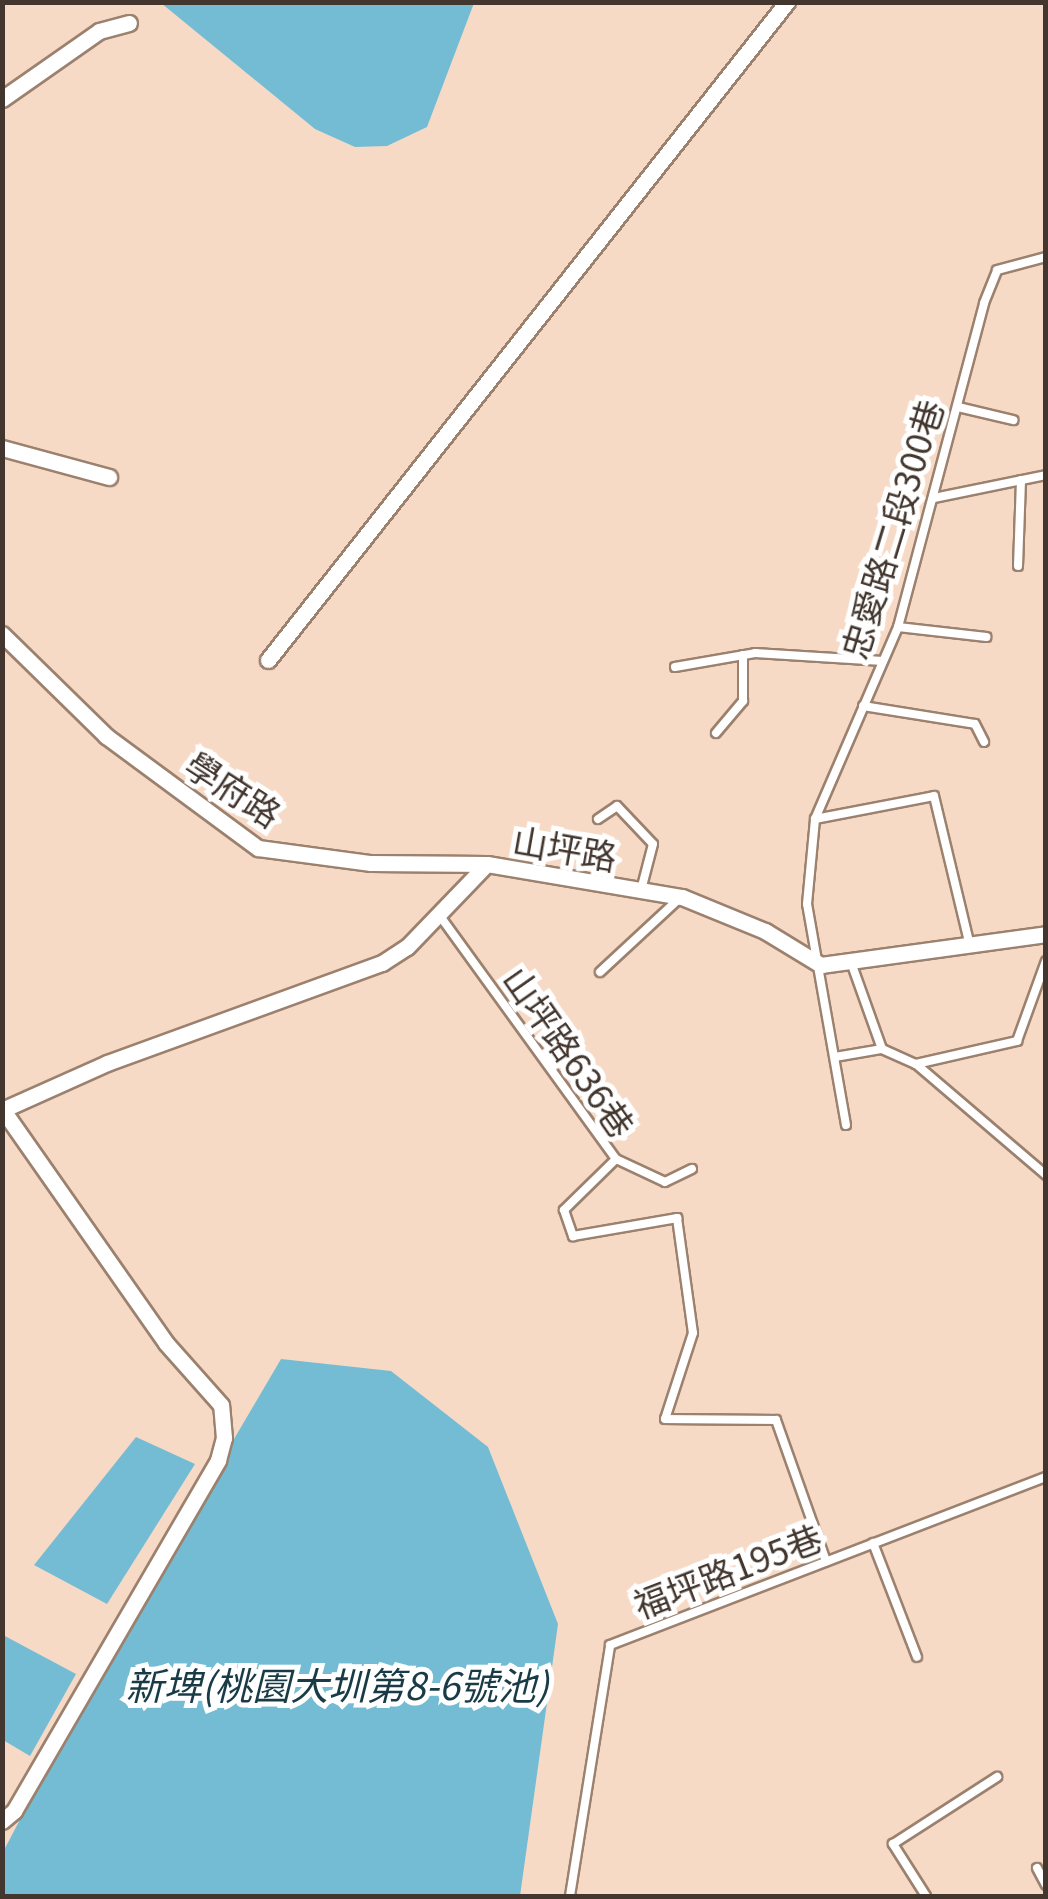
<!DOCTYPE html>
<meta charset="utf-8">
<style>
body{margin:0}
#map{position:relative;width:1048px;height:1899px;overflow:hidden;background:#f7dac6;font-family:Georgia,"Noto Sans TC",serif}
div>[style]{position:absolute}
.water>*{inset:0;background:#74bcd4}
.roads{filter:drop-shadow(2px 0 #9b816e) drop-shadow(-2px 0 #9b816e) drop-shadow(0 2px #9b816e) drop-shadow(0 -2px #9b816e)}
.service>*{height:8px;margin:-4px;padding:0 4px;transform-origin:4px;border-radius:4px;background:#fff}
.minor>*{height:15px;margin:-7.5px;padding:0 7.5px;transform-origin:7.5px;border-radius:7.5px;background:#fff}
span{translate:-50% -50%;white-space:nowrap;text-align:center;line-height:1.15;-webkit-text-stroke:10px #fff;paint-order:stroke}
.street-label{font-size:35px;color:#42362e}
.water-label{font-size:38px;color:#183b46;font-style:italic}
.frame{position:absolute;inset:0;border:5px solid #42362e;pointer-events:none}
</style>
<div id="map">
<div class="water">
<div style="clip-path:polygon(161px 3px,474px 3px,427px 127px,387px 146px,355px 147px,315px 129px)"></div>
<div style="clip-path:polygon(281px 1359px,391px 1371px,488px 1447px,558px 1624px,520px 1896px,3px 1896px,3px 1852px,99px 1669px)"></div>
<div style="clip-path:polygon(136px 1437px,195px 1464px,107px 1604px,34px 1565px)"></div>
<div style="clip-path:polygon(3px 1635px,76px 1674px,30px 1756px,3px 1740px)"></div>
</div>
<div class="roads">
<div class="service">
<div style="left:958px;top:407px;width:57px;rotate:13.3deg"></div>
<div style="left:934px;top:498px;width:114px;rotate:-11.6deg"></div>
<div style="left:1018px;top:566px;width:86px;rotate:-88deg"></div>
<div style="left:898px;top:627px;width:89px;rotate:6.5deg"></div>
<div style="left:675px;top:667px;width:81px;rotate:-9.9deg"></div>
<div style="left:755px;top:653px;width:128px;rotate:3.6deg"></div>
<div style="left:863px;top:706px;width:113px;rotate:9.1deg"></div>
<div style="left:975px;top:724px;width:20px;rotate:63deg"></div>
<div style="left:716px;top:733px;width:42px;rotate:-49.8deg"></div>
<div style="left:743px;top:701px;width:46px;rotate:-90deg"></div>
<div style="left:598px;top:819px;width:23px;rotate:-34deg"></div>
<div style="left:617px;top:806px;width:52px;rotate:46.5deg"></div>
<div style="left:653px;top:844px;width:48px;rotate:104.6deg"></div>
<div style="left:815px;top:819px;width:121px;rotate:-10.9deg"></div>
<div style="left:934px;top:796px;width:154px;rotate:76.5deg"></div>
<div style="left:440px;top:916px;width:300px;rotate:54.1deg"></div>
<div style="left:616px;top:1159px;width:73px;rotate:135.6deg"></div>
<div style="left:564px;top:1210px;width:28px;rotate:71deg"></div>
<div style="left:573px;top:1236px;width:106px;rotate:-9.8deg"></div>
<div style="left:677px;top:1218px;width:116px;rotate:82.1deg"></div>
<div style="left:693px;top:1333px;width:90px;rotate:108deg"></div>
<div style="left:665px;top:1419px;width:111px;rotate:0.5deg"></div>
<div style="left:776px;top:1420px;width:150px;rotate:70.5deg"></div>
<div style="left:852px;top:965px;width:89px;rotate:70.3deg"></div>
<div style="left:882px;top:1049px;width:37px;rotate:24deg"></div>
<div style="left:916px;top:1064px;width:104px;rotate:-12.8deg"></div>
<div style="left:1017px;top:1041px;width:85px;rotate:-70.1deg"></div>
<div style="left:600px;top:972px;width:110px;rotate:-42.8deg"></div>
<div style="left:835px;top:1057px;width:48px;rotate:-9.7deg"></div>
<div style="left:916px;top:1064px;width:171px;rotate:40.5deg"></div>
<div style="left:846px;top:1125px;width:224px;rotate:-100deg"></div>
<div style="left:807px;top:904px;width:85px;rotate:-84.6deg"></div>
<div style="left:815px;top:819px;width:209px;rotate:-66.6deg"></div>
<div style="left:898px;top:627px;width:335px;rotate:-75.1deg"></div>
<div style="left:984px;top:303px;width:35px;rotate:-68deg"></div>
<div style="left:997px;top:270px;width:51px;rotate:-14.9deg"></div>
<div style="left:616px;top:1159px;width:54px;rotate:25.1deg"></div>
<div style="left:665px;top:1182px;width:30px;rotate:-26deg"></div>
<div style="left:873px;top:1543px;width:122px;rotate:68.9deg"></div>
<div style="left:1037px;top:1868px;width:19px;rotate:62deg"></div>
<div style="left:570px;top:1896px;width:254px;rotate:-80.9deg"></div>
<div style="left:610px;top:1645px;width:467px;rotate:-21.1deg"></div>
<div style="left:926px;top:1896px;width:62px;rotate:-122.4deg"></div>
<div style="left:893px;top:1844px;width:124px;rotate:-32.8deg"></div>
</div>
<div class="minor">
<div style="left:2px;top:99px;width:118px;rotate:-35deg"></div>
<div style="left:99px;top:31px;width:31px;rotate:-15deg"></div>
<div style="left:2px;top:448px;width:111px;rotate:15.2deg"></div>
<div style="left:2px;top:634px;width:146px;rotate:44.4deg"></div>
<div style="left:106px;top:736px;width:189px;rotate:36.4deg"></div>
<div style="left:258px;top:848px;width:114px;rotate:7.6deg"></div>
<div style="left:371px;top:863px;width:116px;rotate:0.5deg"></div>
<div style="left:268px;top:660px;width:838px;rotate:-51.74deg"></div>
<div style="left:2px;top:1110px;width:115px;rotate:-24.1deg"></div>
<div style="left:107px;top:1063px;width:293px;rotate:-20deg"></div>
<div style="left:382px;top:963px;width:30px;rotate:-33deg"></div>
<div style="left:407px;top:947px;width:115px;rotate:-46.1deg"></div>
<div style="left:487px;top:864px;width:198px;rotate:9.6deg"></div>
<div style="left:682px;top:897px;width:90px;rotate:22.3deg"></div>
<div style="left:765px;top:931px;width:66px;rotate:31.3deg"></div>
<div style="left:821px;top:965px;width:227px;rotate:-7.8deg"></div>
<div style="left:2px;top:1821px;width:16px;rotate:-40deg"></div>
<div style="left:14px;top:1811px;width:406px;rotate:-59.8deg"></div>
<div style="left:218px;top:1460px;width:23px;rotate:-75deg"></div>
<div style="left:224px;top:1438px;width:33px;rotate:-95deg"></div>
<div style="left:221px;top:1405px;width:83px;rotate:-131.6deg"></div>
<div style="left:166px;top:1343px;width:284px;rotate:-125deg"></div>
</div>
</div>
<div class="street-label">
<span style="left:891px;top:529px;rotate:-73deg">忠愛路二段300巷</span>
<span style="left:234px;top:788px;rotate:33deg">學府路</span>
<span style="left:565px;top:847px;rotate:10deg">山坪路</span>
<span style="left:570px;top:1051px;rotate:55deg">山坪路636巷</span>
<span style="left:727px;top:1570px;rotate:-21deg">福坪路195巷</span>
</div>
<div class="water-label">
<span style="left:337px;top:1684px">新埤(桃園大圳第8-6號池)</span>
</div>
<div class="frame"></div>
</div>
